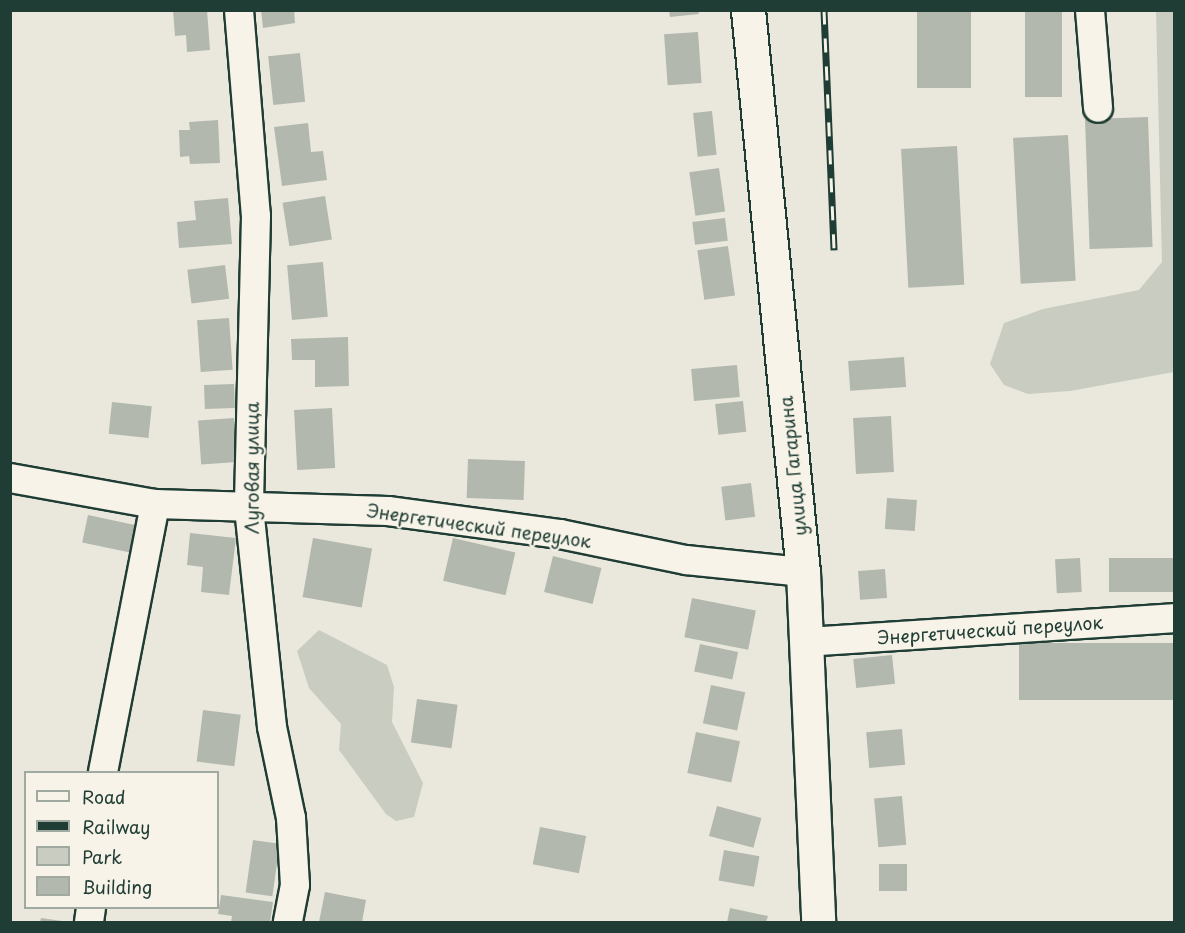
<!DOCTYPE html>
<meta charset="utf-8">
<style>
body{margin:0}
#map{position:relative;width:1185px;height:933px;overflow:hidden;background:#eae8dd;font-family:"Playpen Sans",sans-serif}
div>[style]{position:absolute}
.green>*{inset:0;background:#c8ccc1}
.building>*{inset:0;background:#b2b8ae;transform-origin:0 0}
.roads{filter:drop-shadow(2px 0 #1f3d34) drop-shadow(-2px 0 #1f3d34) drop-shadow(0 2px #1f3d34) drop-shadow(0 -2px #1f3d34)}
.minor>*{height:28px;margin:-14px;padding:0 14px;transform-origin:14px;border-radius:14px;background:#f7f3e8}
.major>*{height:33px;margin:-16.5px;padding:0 16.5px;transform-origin:16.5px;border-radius:16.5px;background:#f7f3e8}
.rail>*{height:7px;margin-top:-3.5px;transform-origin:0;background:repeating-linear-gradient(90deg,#f7f3e8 0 14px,#1f3d34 0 28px);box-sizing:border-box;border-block:2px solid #1f3d34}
span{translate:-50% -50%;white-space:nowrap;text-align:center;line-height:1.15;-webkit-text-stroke:4.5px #f7f3e8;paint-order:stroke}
.street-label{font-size:18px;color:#1f3d34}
.frame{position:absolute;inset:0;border:12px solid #1f3d34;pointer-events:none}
.legend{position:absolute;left:24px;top:771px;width:195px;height:138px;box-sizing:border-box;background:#f7f3e8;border:2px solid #a1aaa0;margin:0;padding:8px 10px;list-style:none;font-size:18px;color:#1f3d34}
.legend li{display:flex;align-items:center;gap:12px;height:30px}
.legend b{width:30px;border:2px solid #a1aaa0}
</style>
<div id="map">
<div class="green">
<div style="clip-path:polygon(1156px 11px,1174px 11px,1174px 372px,1070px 391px,1028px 394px,1004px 385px,990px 364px,1004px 323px,1043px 309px,1139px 290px,1162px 262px)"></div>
<div style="clip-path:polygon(319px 630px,387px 665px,394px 687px,392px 722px,423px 783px,414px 817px,396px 821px,386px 814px,339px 750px,341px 724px,309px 688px,297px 651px)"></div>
</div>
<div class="building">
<div style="clip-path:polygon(173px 10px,207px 10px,210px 50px,187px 52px,186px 35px,175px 36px)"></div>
<div style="clip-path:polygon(261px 10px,294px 10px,295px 23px,263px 28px)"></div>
<div style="clip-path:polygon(669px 10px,698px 10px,699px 14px,670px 17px)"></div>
<div style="left:917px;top:10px;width:54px;height:78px"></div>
<div style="left:1025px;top:10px;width:37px;height:87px"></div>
<div style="left:698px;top:32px;width:51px;height:34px;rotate:86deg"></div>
<div style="left:300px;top:53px;width:49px;height:32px;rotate:84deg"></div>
<div style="left:712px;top:111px;width:44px;height:19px;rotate:84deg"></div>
<div style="left:1148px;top:117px;width:130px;height:63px;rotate:88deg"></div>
<div style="clip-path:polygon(218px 120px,220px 163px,190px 164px,189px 156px,180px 157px,179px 130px,190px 130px,189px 122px)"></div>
<div style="clip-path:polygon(308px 123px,311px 152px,323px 151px,327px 180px,282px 186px,274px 127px)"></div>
<div style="left:1068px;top:135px;width:146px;height:55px;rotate:87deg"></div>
<div style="left:957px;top:146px;width:139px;height:56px;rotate:87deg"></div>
<div style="left:719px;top:168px;width:44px;height:30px;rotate:82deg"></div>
<div style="left:325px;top:196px;width:44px;height:43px;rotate:81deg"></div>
<div style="clip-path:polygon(228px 198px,232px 244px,179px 248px,177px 222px,196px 220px,194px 201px)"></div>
<div style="left:725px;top:218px;width:23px;height:33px;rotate:83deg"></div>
<div style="left:728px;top:246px;width:50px;height:31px;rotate:82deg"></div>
<div style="left:323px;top:262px;width:55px;height:36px;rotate:85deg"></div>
<div style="left:225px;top:265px;width:34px;height:38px;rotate:83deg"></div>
<div style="left:229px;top:318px;width:52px;height:32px;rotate:86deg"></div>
<div style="clip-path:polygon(348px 337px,349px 386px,315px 387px,315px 360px,292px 360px,291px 339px)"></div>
<div style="left:904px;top:357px;width:30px;height:56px;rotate:86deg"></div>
<div style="left:737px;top:365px;width:32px;height:46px;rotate:85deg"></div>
<div style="left:234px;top:384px;width:24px;height:30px;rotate:88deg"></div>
<div style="left:743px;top:401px;width:31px;height:28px;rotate:84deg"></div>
<div style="left:112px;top:402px;width:40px;height:32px;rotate:6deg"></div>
<div style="left:332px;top:408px;width:60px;height:38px;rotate:87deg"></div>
<div style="left:891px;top:416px;width:56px;height:38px;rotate:87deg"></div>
<div style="left:234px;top:418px;width:44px;height:36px;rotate:86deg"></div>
<div style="left:468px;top:459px;width:57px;height:39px;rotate:2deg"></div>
<div style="left:751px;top:483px;width:34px;height:30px;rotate:83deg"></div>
<div style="left:887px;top:498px;width:30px;height:31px;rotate:4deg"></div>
<div style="left:88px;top:515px;width:49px;height:28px;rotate:12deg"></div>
<div style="clip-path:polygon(190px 533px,236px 538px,229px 595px,201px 592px,203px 567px,187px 565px)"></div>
<div style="left:313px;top:538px;width:60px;height:60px;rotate:10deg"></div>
<div style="left:453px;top:538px;width:64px;height:44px;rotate:13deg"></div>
<div style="left:553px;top:556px;width:50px;height:37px;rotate:14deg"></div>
<div style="left:1080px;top:558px;width:34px;height:25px;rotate:87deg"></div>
<div style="left:1174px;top:558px;width:34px;height:65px;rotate:90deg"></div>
<div style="left:885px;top:569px;width:29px;height:27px;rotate:86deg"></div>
<div style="left:692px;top:598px;width:65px;height:40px;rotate:11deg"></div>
<div style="left:1174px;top:643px;width:57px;height:155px;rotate:90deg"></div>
<div style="left:700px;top:644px;width:39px;height:28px;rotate:12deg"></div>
<div style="left:892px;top:655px;width:29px;height:39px;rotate:84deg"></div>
<div style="left:711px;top:685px;width:35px;height:39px;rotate:12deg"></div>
<div style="left:417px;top:699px;width:41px;height:44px;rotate:8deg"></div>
<div style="left:203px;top:710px;width:38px;height:52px;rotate:7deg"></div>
<div style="left:902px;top:729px;width:36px;height:36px;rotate:85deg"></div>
<div style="left:696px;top:732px;width:45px;height:42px;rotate:12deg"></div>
<div style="left:902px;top:796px;width:49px;height:28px;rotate:85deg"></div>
<div style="left:717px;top:806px;width:46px;height:31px;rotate:15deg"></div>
<div style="left:540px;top:827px;width:47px;height:38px;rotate:11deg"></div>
<div style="left:253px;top:840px;width:27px;height:53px;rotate:8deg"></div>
<div style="left:724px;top:850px;width:36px;height:31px;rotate:10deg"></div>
<div style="left:907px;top:864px;width:27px;height:28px;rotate:90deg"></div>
<div style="clip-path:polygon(325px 892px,366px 900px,362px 922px,319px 922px)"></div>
<div style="clip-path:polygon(221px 895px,273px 902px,270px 922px,231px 922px,232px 916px,218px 914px)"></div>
<div style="clip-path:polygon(730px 908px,768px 916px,766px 922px,727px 922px)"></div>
<div style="clip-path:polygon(41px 918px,62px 921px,62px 922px,40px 922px)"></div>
</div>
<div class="roads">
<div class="minor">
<div style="left:239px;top:10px;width:207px;rotate:85.3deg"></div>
<div style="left:256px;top:216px;width:292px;rotate:91.4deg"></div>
<div style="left:249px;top:508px;width:220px;rotate:84deg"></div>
<div style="left:272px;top:727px;width:93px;rotate:78.2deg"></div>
<div style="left:291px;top:818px;width:67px;rotate:86.6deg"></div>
<div style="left:295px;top:885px;width:38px;rotate:101deg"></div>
<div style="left:1090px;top:10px;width:98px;rotate:85.3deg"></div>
<div style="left:10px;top:478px;width:147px;rotate:10.2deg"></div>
<div style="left:155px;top:504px;width:233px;rotate:1.7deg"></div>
<div style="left:388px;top:511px;width:174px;rotate:7.6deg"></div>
<div style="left:560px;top:534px;width:129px;rotate:11.7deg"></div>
<div style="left:686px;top:560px;width:118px;rotate:5.9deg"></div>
<div style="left:806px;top:642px;width:369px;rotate:-3.7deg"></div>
<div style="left:103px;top:772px;width:273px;rotate:-79deg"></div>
<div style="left:89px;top:922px;width:14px;rotate:-82deg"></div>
</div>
<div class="major">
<div style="left:748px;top:10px;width:565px;rotate:84.41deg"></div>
<div style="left:803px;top:572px;width:350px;rotate:87.5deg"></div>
</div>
</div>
<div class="rail">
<div style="left:824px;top:10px;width:240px;rotate:87.6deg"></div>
</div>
<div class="street-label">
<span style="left:793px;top:466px;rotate:-96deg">улица Гагарина</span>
<span style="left:252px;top:468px;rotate:-90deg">Луговая улица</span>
<span style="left:479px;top:526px;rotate:8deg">Энергетический переулок</span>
<span style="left:990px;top:630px;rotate:-4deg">Энергетический переулок</span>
</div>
<div class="frame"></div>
<ul class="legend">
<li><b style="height:8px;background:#f7f3e8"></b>Road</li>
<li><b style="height:8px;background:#1f3d34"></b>Railway</li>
<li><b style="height:16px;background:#c8ccc1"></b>Park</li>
<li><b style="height:16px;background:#b2b8ae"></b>Building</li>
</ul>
</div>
